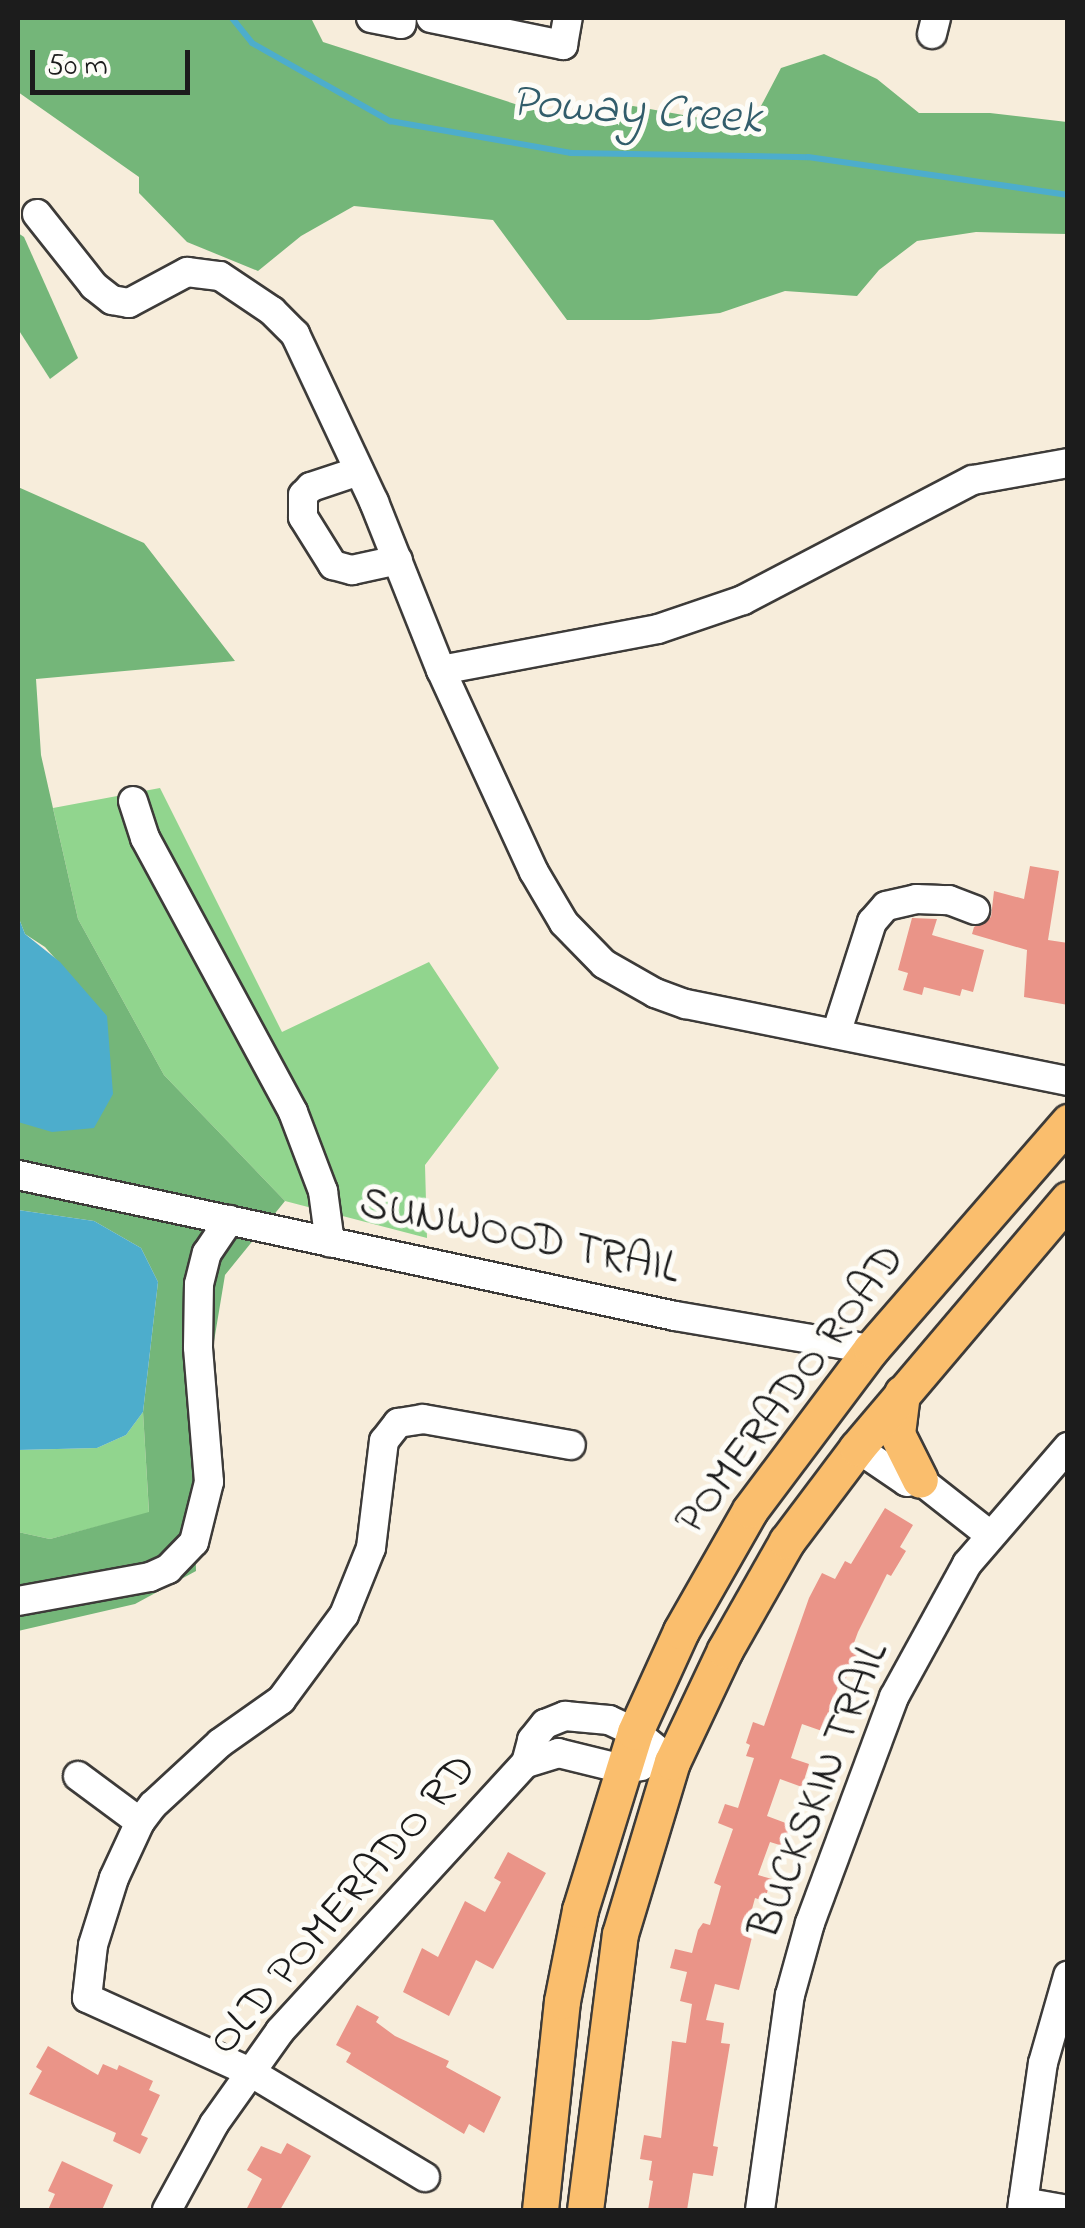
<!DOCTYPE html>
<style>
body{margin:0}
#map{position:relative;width:1085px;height:2228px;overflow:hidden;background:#f7eddb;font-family:"Indie Flower",sans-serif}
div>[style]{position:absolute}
.green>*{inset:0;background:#91d58e}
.forest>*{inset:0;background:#74b679}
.water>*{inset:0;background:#4dadcc}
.stream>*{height:6px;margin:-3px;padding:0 3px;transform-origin:3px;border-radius:3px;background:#4dadcc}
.building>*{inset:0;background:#ea9488}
.roads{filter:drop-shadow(2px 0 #3d3b39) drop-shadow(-2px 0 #3d3b39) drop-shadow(0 2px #3d3b39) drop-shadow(0 -2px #3d3b39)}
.minor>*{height:28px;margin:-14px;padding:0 14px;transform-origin:14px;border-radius:14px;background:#fff}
.major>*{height:35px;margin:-17.5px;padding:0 17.5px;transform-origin:17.5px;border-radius:17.5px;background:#fabe6d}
span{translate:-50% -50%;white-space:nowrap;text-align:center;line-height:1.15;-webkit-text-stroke:10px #fdfcf7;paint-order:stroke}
.street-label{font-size:45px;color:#1c1c1c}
.water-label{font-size:48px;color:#325d6b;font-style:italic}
.frame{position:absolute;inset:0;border:20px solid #1c1c1c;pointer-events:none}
.scale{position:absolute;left:30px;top:50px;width:160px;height:45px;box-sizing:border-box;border:5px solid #1c1c1c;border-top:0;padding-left:12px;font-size:30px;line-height:35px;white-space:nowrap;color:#1c1c1c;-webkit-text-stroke:8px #fdfcf7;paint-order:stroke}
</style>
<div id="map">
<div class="green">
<div style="clip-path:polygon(160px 788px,282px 1032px,429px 962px,499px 1068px,425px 1165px,427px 1238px,285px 1201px,164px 1075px,78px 919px,53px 808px)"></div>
<div style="clip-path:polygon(143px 1412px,149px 1513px,50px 1539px,18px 1532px,18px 1450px,97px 1448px,126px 1435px)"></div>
</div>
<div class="forest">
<div style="clip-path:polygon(18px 18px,311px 18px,323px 42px,571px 122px,633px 106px,750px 127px,781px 68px,824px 54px,877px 79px,919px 113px,990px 113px,1067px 122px,1067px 234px,976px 232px,917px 241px,879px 270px,857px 296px,785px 291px,720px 313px,649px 320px,567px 320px,493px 220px,354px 206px,301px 236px,258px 271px,187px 242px,139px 193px,139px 177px,18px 92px)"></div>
<div style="clip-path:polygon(18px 233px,24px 237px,78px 358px,50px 379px,18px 329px)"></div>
<div style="clip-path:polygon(18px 487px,144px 543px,235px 661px,36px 679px,41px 755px,78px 919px,164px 1075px,285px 1201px,225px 1275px,194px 1462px,196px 1571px,135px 1604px,18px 1631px,18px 1532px,50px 1539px,149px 1512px,143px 1412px,158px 1282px,141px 1248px,94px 1221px,18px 1210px,18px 1122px,24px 1122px,77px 983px,45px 947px,25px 934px,18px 916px)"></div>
</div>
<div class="water">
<div style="clip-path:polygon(18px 916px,25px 934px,60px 962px,107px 1016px,113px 1094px,94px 1128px,52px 1132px,18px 1122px)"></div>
<div style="clip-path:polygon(18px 1210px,94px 1221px,141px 1248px,158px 1282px,143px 1412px,126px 1435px,97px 1448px,18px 1450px)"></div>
</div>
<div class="stream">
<div style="left:232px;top:18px;width:32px;rotate:51deg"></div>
<div style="left:252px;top:43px;width:159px;rotate:29.5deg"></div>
<div style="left:390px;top:121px;width:184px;rotate:10deg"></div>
<div style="left:571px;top:153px;width:237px;rotate:1deg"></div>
<div style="left:808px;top:157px;width:263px;rotate:8.3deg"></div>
</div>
<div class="building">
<div style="clip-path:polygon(1030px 866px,1059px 871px,1048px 940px,1068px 943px,1068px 1005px,1024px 997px,1027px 950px,972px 934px,974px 927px,991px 917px,994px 891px,1024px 899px)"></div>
<div style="clip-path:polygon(912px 918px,937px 919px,932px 935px,984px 950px,973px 992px,962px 989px,960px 996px,924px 987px,922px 995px,903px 990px,908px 973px,898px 970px)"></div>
<div style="clip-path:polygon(885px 1508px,913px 1525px,900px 1547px,906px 1551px,891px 1576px,887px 1574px,858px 1632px,851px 1651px,858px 1655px,845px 1680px,841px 1678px,822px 1731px,802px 1724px,791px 1758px,809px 1764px,802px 1787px,780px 1779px,767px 1816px,791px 1825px,783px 1846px,770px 1842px,758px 1875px,772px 1879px,764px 1901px,755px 1898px,745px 1935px,752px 1937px,739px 1990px,715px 1984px,706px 2020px,724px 2023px,721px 2043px,730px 2044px,713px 2146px,718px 2147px,713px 2176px,693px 2173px,687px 2210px,648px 2210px,653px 2181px,649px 2180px,652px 2161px,640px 2159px,644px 2135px,661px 2138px,672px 2041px,686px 2043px,692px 2004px,680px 2001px,687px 1972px,670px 1968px,675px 1949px,692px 1953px,698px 1930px,703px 1923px,710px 1925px,721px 1886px,714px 1883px,733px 1829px,718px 1823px,725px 1804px,738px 1808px,754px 1758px,746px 1756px,750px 1745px,746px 1743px,753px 1722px,764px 1726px,809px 1598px,822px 1573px,835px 1579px,845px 1561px,851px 1564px)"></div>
<div style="clip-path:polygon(508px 1852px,546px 1873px,493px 1969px,476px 1960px,449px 2016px,403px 1992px,422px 1948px,438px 1957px,465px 1901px,485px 1912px,501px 1882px,494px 1878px)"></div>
<div style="clip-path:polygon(357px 2005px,379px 2017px,376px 2022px,395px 2036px,449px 2061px,446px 2067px,501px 2097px,484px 2133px,469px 2124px,464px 2134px,346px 2062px,351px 2053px,336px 2045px)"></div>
<div style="clip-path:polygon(48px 2046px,98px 2075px,103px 2064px,117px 2070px,119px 2065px,153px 2081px,149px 2090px,160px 2095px,141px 2135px,148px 2138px,140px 2154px,113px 2141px,116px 2133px,29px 2094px,42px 2071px,36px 2067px)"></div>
<div style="clip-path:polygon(287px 2143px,311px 2156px,280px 2210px,246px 2210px,262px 2179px,247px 2170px,261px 2146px,281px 2154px)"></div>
<div style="clip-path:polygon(62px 2161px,113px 2185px,102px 2210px,48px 2210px,55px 2194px,48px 2191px)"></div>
</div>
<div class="roads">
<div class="minor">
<div style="left:371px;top:18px;width:31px;rotate:11deg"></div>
<div style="left:401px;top:24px;width:6px;rotate:-81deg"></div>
<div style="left:431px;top:18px;width:135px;rotate:11.6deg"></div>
<div style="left:563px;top:45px;width:27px;rotate:-80deg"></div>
<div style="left:932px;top:34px;width:16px;rotate:-76deg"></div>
<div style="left:37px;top:214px;width:92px;rotate:51.6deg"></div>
<div style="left:94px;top:286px;width:23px;rotate:38deg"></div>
<div style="left:112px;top:300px;width:17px;rotate:10deg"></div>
<div style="left:129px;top:303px;width:66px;rotate:-28.1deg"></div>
<div style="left:187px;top:272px;width:33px;rotate:7deg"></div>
<div style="left:220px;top:276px;width:63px;rotate:33.9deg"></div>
<div style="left:272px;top:311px;width:33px;rotate:45deg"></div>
<div style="left:295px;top:334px;width:186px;rotate:64.8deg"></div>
<div style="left:374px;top:502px;width:181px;rotate:68.3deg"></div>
<div style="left:441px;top:670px;width:222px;rotate:65.3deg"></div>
<div style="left:534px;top:872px;width:59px;rotate:59.5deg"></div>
<div style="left:564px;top:923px;width:57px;rotate:45.7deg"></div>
<div style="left:604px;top:964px;width:59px;rotate:29.6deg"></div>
<div style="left:655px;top:993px;width:33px;rotate:20deg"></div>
<div style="left:686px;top:1004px;width:390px;rotate:11.4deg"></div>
<div style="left:359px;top:471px;width:51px;rotate:161.6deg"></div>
<div style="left:311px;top:487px;width:11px;rotate:135deg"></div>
<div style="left:303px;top:495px;width:22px;rotate:90deg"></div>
<div style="left:303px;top:517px;width:57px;rotate:58deg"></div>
<div style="left:333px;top:565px;width:20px;rotate:15deg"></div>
<div style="left:352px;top:570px;width:47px;rotate:-12.3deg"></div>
<div style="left:441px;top:670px;width:221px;rotate:-10.7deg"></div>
<div style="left:658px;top:629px;width:90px;rotate:-18.8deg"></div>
<div style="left:743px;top:600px;width:259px;rotate:-27.6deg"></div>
<div style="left:973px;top:480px;width:97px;rotate:-10.1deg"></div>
<div style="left:133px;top:801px;width:39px;rotate:72deg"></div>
<div style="left:145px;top:838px;width:311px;rotate:61.6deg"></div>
<div style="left:293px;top:1112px;width:85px;rotate:69.2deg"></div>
<div style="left:323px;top:1191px;width:52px;rotate:82.3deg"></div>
<div style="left:836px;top:1034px;width:118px;rotate:-72.2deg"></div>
<div style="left:872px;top:922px;width:21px;rotate:-49deg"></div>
<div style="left:886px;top:906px;width:31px;rotate:-13deg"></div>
<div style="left:916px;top:899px;width:33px;rotate:2deg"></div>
<div style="left:949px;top:900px;width:28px;rotate:21deg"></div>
<div style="left:18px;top:1175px;width:672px;rotate:12.11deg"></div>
<div style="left:675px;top:1316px;width:199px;rotate:9.6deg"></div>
<div style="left:857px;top:1448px;width:60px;rotate:34.2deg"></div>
<div style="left:907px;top:1482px;width:13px;rotate:-9deg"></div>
<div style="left:920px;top:1480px;width:89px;rotate:38.2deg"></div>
<div style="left:18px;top:1601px;width:134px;rotate:-10.3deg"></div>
<div style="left:150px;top:1577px;width:20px;rotate:-24deg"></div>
<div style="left:168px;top:1569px;width:37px;rotate:-46deg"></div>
<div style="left:194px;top:1542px;width:62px;rotate:-76deg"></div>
<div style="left:209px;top:1482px;width:135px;rotate:-94.7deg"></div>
<div style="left:198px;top:1347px;width:63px;rotate:-89.1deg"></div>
<div style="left:199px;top:1284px;width:32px;rotate:-76deg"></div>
<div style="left:207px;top:1253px;width:40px;rotate:-56deg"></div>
<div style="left:526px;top:1763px;width:34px;rotate:-17deg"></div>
<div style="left:558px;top:1753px;width:67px;rotate:13.8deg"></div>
<div style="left:623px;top:1769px;width:18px;rotate:-9deg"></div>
<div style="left:78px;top:1776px;width:77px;rotate:36.6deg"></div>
<div style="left:425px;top:2177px;width:204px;rotate:-149deg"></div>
<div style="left:250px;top:2072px;width:179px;rotate:-155.6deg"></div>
<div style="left:87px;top:1998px;width:53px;rotate:-83.5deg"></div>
<div style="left:93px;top:1945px;width:70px;rotate:-72.6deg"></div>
<div style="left:114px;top:1878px;width:62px;rotate:-65.1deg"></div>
<div style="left:140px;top:1822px;width:21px;rotate:-53deg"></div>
<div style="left:153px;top:1805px;width:91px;rotate:-42.8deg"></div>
<div style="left:220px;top:1743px;width:75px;rotate:-35.2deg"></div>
<div style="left:281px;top:1700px;width:106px;rotate:-53.5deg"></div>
<div style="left:344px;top:1615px;width:72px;rotate:-68.1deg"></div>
<div style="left:371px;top:1548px;width:108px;rotate:-83.1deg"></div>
<div style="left:384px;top:1441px;width:23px;rotate:-52deg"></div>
<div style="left:398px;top:1423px;width:25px;rotate:-9deg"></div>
<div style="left:423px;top:1419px;width:150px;rotate:10deg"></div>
<div style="left:1023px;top:2202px;width:46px;rotate:10.1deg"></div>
<div style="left:167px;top:2210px;width:98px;rotate:-61.3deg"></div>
<div style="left:214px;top:2124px;width:114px;rotate:-54.6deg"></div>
<div style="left:280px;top:2031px;width:364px;rotate:-47.5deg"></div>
<div style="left:526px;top:1763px;width:24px;rotate:-75deg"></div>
<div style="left:532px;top:1740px;width:21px;rotate:-51deg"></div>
<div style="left:545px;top:1724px;width:22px;rotate:-22deg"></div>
<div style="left:565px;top:1716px;width:44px;rotate:5.2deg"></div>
<div style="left:609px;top:1720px;width:29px;rotate:25deg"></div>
<div style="left:635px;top:1732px;width:48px;rotate:39deg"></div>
<div style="left:760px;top:2210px;width:217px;rotate:-82.1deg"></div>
<div style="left:790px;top:1995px;width:75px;rotate:-74.5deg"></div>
<div style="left:810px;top:1923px;width:241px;rotate:-69.6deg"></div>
<div style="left:894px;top:1697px;width:152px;rotate:-61.2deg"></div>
<div style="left:967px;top:1564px;width:155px;rotate:-49.2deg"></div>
<div style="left:1022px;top:2210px;width:148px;rotate:-81.9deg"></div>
<div style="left:1043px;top:2063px;width:91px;rotate:-74deg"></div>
</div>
<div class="major">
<div style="left:902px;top:1393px;width:41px;rotate:97deg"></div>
<div style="left:897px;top:1434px;width:51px;rotate:63.4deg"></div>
<div style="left:540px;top:2210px;width:210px;rotate:-84deg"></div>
<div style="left:562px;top:2001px;width:93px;rotate:-78.8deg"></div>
<div style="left:580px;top:1910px;width:186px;rotate:-72.8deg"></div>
<div style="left:635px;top:1732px;width:111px;rotate:-65.5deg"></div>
<div style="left:681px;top:1631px;width:139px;rotate:-60.3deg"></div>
<div style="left:750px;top:1510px;width:201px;rotate:-53.1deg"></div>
<div style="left:871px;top:1349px;width:301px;rotate:-49deg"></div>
<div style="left:585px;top:2210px;width:278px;rotate:-82.8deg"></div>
<div style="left:620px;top:1934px;width:180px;rotate:-73.2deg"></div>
<div style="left:672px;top:1762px;width:124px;rotate:-64.7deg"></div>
<div style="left:725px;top:1650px;width:125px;rotate:-60.4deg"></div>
<div style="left:787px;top:1541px;width:116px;rotate:-53deg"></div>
<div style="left:857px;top:1448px;width:326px;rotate:-49.7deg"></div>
</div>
</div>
<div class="street-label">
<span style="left:519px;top:1238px;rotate:12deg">SUNWOOD TRAIL</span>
<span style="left:792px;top:1391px;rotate:-53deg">POMERADO ROAD</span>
<span style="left:821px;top:1791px;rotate:-69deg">BUCKSKIN TRAIL</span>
<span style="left:344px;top:1906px;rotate:-49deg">OLD POMERADO RD</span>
</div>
<div class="water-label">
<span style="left:636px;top:112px;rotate:4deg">Poway Creek</span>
</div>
<div class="frame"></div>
<div class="scale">50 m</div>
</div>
